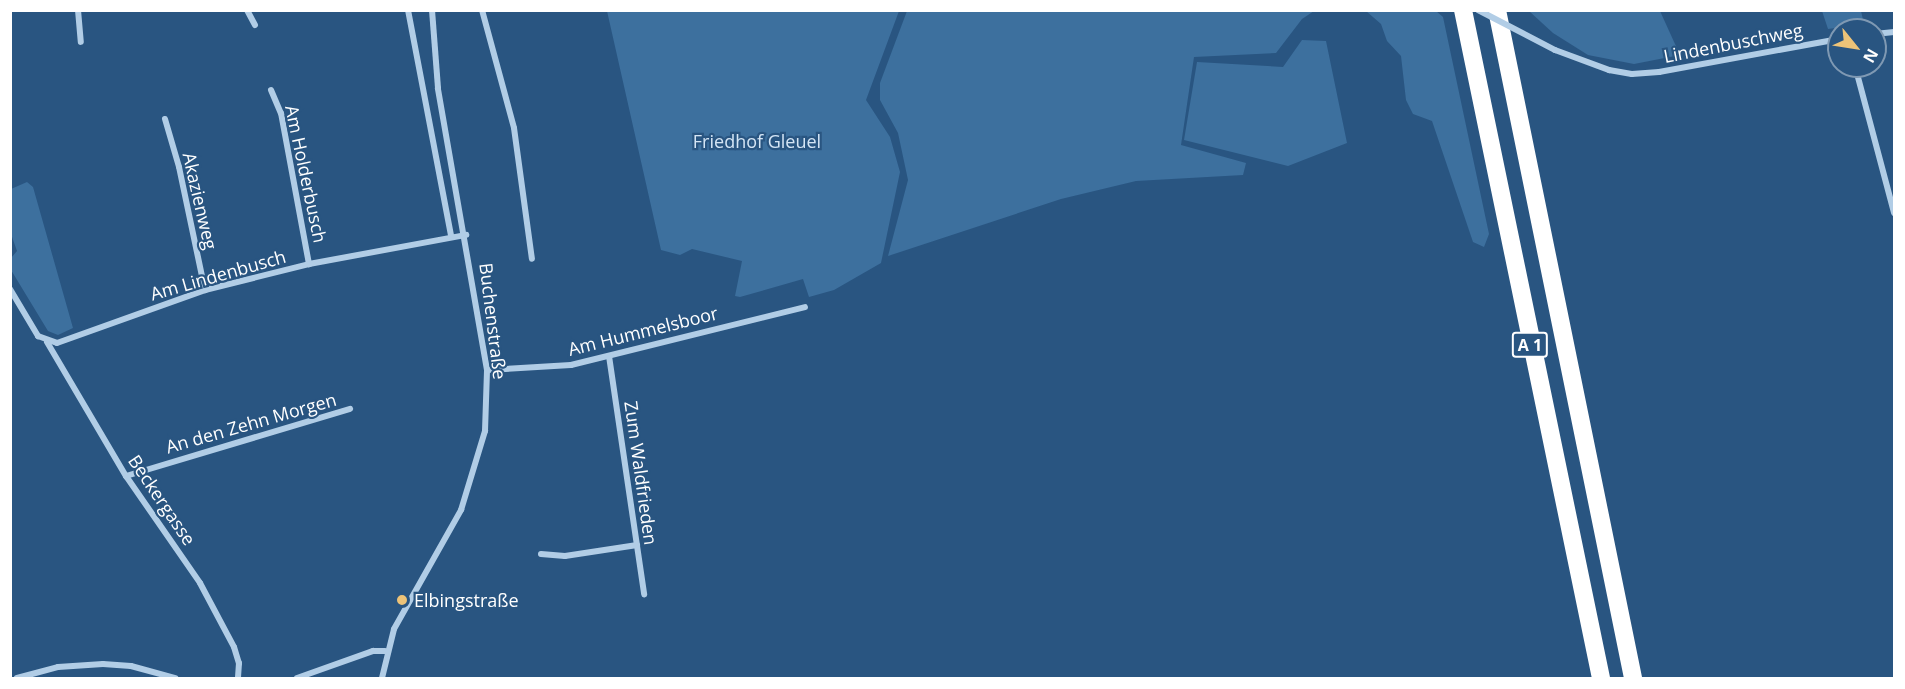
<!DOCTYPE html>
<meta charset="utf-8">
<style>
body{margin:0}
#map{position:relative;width:1905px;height:689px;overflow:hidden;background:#295581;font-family:"Open Sans",sans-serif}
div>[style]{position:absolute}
.green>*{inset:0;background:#3d709e}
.minor>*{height:6px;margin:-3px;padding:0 3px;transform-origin:3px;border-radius:3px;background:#b1cde6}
.motorway>*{height:18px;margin:-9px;padding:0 9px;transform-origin:9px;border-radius:9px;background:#fff}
.minor-bridge>*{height:6px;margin:-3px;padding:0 3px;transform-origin:3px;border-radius:3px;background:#b1cde6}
.dots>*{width:16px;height:16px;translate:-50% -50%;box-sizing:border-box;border:3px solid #295581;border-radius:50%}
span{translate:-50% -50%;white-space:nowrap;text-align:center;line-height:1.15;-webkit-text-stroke:4.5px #295581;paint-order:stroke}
.shield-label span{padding:2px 4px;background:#295581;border:2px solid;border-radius:4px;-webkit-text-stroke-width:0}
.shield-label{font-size:16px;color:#fff;font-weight:700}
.street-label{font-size:18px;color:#fff}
.park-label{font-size:18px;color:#d4e5f5}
.poi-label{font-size:18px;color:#fff}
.left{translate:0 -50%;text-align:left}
.frame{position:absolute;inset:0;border:12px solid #fff;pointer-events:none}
.north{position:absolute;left:1827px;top:18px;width:60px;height:60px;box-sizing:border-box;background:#295581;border:2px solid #7f99b3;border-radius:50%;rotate:120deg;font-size:16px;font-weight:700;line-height:24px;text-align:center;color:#fff}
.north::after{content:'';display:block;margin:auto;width:21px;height:27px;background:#edc378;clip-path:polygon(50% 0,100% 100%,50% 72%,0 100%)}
</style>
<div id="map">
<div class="green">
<div style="clip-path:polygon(607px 11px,899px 11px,866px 100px,890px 137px,900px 172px,881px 263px,834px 290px,809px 297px,803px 279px,740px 297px,735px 296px,742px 261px,692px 249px,680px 255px,661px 250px)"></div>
<div style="clip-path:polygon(907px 11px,907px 10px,1314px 11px,1302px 19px,1276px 53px,1194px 57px,1181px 145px,1246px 163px,1243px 175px,1136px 181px,1061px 199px,888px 256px,908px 180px,898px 133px,880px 100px,880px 83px)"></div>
<div style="clip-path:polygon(1366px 11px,1436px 11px,1443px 17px,1489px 234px,1484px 247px,1473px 242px,1432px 121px,1413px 114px,1406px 100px,1401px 56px,1387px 41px,1381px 24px)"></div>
<div style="clip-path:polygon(1529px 11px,1660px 11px,1680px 55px,1634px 64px,1588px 55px,1553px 33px)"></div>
<div style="clip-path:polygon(1822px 11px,1861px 11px,1864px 24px,1828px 29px)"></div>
<div style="clip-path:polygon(1302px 40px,1326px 41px,1347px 143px,1288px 166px,1184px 140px,1197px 62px,1283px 67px)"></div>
<div style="clip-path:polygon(27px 182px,33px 187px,73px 328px,58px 335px,48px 331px,11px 270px,11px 258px,17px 251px,11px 234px,11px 189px)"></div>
</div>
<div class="minor">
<div style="left:78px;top:10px;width:32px;rotate:85deg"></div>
<div style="left:247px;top:10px;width:17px;rotate:62deg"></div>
<div style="left:408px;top:10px;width:230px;rotate:79.2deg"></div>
<div style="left:482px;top:10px;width:122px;rotate:74.8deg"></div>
<div style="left:514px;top:128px;width:132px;rotate:82.2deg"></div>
<div style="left:1875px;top:34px;width:19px;rotate:-6deg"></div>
<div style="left:1555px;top:50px;width:58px;rotate:20.3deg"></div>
<div style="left:1609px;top:70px;width:23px;rotate:10deg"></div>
<div style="left:1632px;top:74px;width:27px;rotate:-4deg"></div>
<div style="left:1659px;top:72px;width:183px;rotate:-10.4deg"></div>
<div style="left:1855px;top:66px;width:152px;rotate:75.1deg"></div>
<div style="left:271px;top:90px;width:25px;rotate:67deg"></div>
<div style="left:281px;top:113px;width:154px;rotate:79.5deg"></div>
<div style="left:165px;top:119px;width:50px;rotate:73.7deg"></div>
<div style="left:179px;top:167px;width:126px;rotate:78.1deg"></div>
<div style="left:10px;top:289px;width:55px;rotate:59.2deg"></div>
<div style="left:38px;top:336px;width:20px;rotate:20deg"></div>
<div style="left:57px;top:343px;width:157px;rotate:-19.7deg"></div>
<div style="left:205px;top:290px;width:107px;rotate:-14deg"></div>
<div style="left:309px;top:264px;width:160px;rotate:-10.5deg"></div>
<div style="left:47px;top:342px;width:156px;rotate:59.5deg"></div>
<div style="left:126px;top:476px;width:130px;rotate:55.3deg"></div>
<div style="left:200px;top:583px;width:72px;rotate:62deg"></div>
<div style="left:234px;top:647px;width:17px;rotate:73deg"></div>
<div style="left:239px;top:663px;width:15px;rotate:94deg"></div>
<div style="left:609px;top:356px;width:241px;rotate:81.6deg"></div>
<div style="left:487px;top:370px;width:84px;rotate:-3.4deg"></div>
<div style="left:571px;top:365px;width:241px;rotate:-13.9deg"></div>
<div style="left:126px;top:476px;width:234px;rotate:-16.7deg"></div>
<div style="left:541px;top:554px;width:24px;rotate:5deg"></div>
<div style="left:565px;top:556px;width:73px;rotate:-8.7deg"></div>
<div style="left:17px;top:678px;width:42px;rotate:-15deg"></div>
<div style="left:58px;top:667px;width:45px;rotate:-3.8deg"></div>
<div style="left:103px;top:664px;width:28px;rotate:4deg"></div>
<div style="left:131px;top:666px;width:46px;rotate:15.3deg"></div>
<div style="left:297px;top:678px;width:81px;rotate:-19.6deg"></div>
<div style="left:373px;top:651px;width:12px"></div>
<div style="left:382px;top:678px;width:50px;rotate:-76.2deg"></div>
<div style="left:394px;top:629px;width:137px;rotate:-60.6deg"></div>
<div style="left:461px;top:510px;width:83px;rotate:-73.1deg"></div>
<div style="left:485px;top:431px;width:61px;rotate:-88.1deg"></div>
<div style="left:487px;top:370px;width:286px;rotate:-99.9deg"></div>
<div style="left:438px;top:88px;width:78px;rotate:-94.4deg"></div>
</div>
<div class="motorway">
<div style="left:1463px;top:10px;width:682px;rotate:78.33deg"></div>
<div style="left:1497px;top:10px;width:682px;rotate:78.49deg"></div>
</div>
<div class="minor-bridge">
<div style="left:1478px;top:10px;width:87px;rotate:27.5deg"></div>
</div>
<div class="dots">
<div style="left:402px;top:600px;background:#edc378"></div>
</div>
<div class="shield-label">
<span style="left:1530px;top:345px">A 1</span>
</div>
<div class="street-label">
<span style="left:1733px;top:43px;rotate:-11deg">Lindenbuschweg</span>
<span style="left:306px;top:174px;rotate:78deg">Am Holderbusch</span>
<span style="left:200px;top:201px;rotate:77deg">Akazienweg</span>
<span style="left:218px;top:275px;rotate:-16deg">Am Lindenbusch</span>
<span style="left:493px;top:321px;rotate:83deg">Buchenstraße</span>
<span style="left:643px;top:331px;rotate:-14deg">Am Hummelsboor</span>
<span style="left:251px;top:423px;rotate:-16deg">An den Zehn Morgen</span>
<span style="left:641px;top:473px;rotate:82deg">Zum Waldfrieden</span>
<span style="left:162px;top:500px;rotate:56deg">Beckergasse</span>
</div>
<div class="park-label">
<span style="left:757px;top:141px">Friedhof Gleuel</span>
</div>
<div class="poi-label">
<span class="left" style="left:414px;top:600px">Elbingstraße</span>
</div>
<div class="frame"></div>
<div class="north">N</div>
</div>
